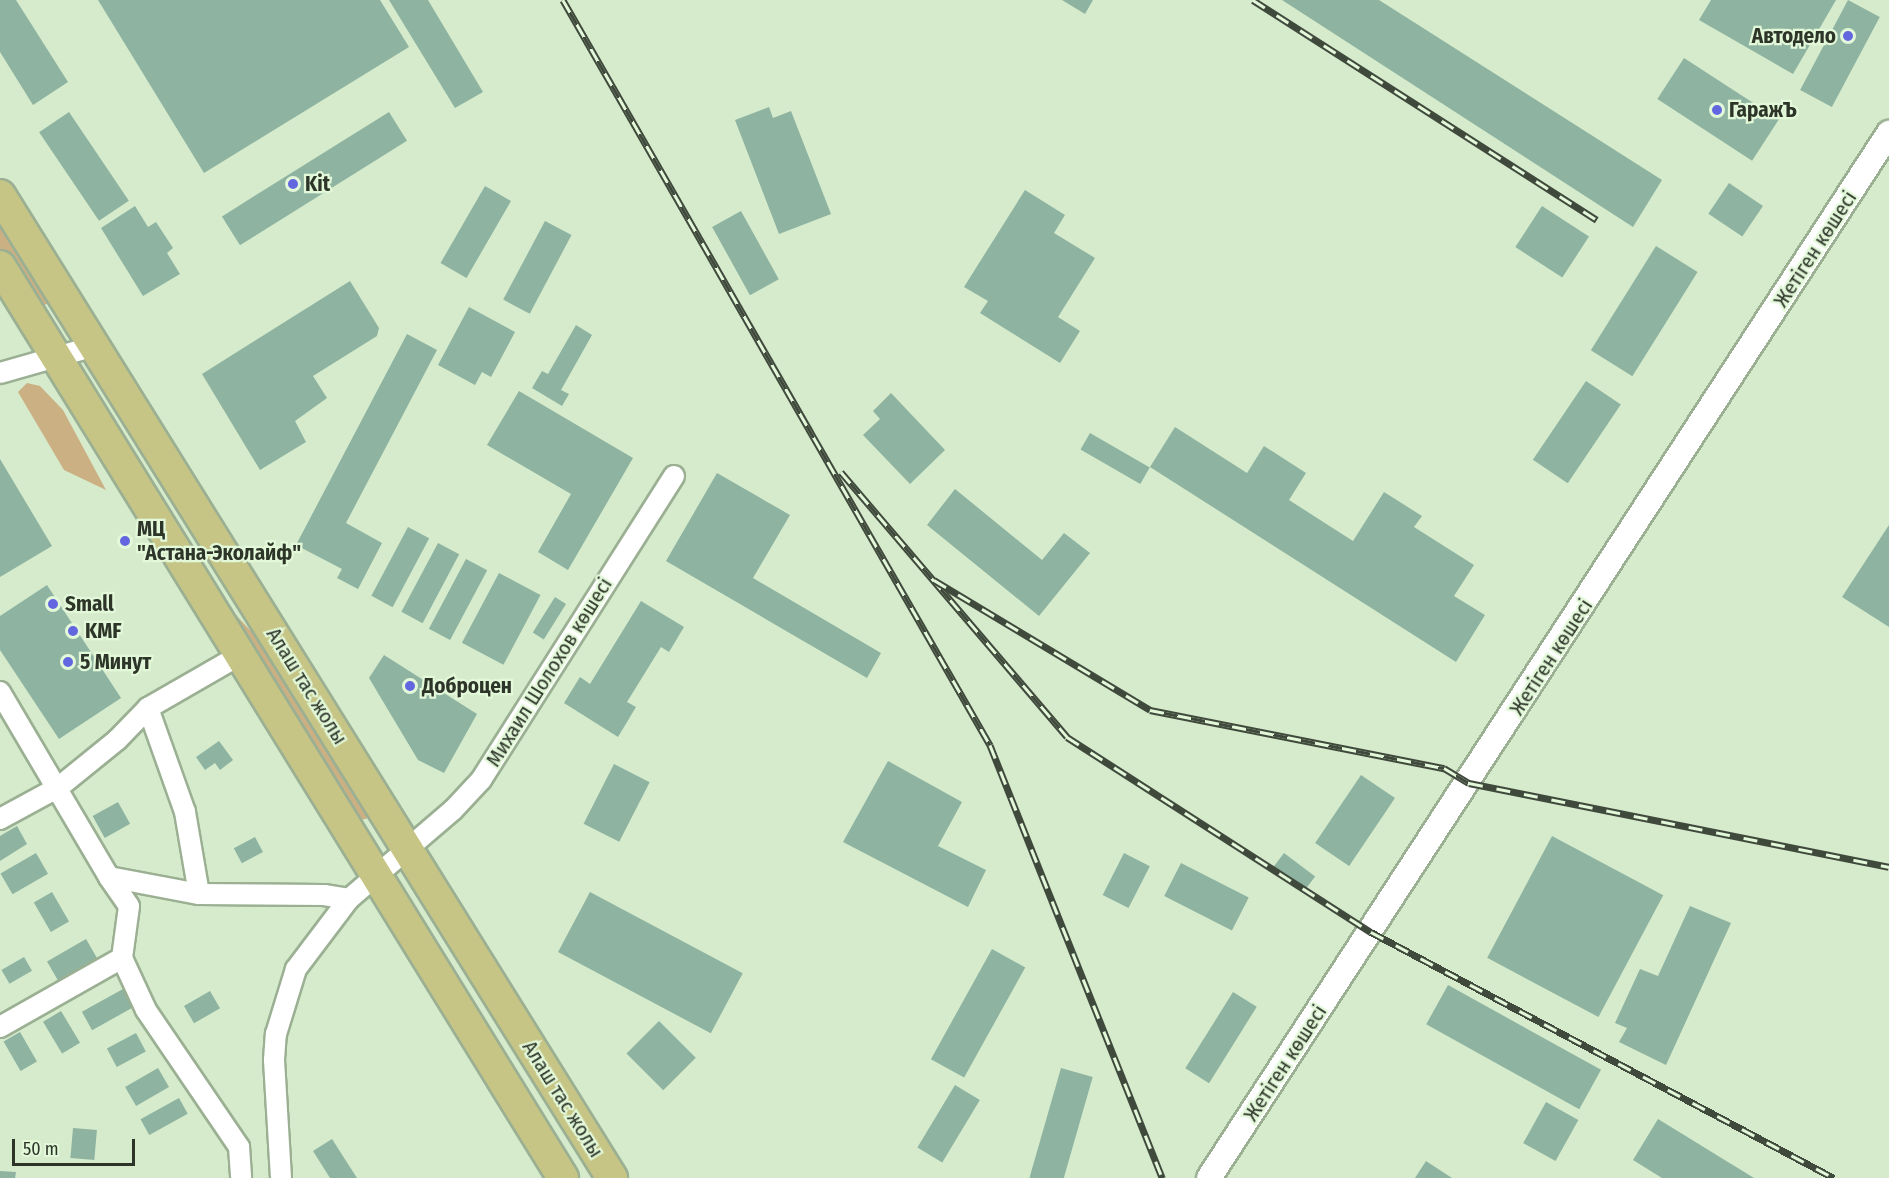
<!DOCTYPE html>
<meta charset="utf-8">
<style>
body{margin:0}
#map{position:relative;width:1889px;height:1178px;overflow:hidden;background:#d5ebcc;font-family:"Fira Sans Condensed",sans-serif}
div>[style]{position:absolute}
.green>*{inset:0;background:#cbb083}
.building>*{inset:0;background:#8eb3a1;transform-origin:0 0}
.roads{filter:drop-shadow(2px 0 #9bb093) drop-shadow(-2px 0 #9bb093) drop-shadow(0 2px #9bb093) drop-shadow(0 -2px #9bb093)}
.minor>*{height:20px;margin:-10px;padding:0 10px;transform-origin:10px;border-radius:10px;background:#fff}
.tertiary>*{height:24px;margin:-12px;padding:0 12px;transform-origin:12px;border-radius:12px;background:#fff}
.primary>*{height:30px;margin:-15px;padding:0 15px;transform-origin:15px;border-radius:15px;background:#c6c585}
.rail>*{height:7px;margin-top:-3.5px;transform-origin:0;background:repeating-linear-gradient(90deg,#e2f8d9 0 14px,#404a3c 0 28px);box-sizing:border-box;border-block:2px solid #404a3c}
.dots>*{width:16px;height:16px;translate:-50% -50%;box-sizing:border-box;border:3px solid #e2f8d9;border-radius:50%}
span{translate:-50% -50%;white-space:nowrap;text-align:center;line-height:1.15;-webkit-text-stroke:4.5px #e2f8d9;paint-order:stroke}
.poi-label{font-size:21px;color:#2d3529;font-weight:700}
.right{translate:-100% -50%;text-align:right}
.left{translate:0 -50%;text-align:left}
.street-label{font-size:21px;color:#2d3529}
.scale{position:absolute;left:12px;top:1139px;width:123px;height:27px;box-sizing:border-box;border:3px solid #2d3529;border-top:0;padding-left:8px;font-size:18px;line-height:21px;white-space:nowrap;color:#2d3529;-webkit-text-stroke:4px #e2f8d9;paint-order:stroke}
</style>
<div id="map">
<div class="green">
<div style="clip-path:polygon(0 221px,50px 302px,38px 309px,0 249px)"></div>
<div style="clip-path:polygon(27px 383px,40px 386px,63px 410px,106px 490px,64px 470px,18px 392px)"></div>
<div style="clip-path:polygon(96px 398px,235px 614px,264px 645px,369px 818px,356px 821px)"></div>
</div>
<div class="building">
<div style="clip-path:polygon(0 0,16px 0,68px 82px,33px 105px,0 52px)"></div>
<div style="clip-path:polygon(98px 0,380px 0,409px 47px,204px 173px)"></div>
<div style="clip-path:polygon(389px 0,428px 0,483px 92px,455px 108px)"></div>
<div style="clip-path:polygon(1062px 0,1093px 0,1085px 14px)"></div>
<div style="clip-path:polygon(1282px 0,1379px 0,1662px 180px,1633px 227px)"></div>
<div style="clip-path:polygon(1711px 0,1836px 0,1793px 74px,1699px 20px)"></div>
<div style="left:1848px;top:0;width:36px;height:102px;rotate:28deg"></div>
<div style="left:1684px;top:58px;width:113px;height:49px;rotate:33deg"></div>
<div style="clip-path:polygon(769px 107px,773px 118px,791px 111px,831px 214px,779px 234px,735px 120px)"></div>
<div style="left:69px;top:112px;width:107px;height:36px;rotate:56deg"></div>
<div style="left:389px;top:112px;width:34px;height:197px;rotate:58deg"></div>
<div style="left:1729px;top:183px;width:41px;height:37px;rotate:34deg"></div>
<div style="left:485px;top:186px;width:30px;height:89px;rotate:30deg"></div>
<div style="clip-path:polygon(1025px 190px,1065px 215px,1054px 233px,1095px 258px,1058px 317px,1080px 331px,1060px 363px,980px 313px,988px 301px,964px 287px)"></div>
<div style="clip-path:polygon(135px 206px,148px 227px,156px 222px,173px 248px,167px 253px,180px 274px,143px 296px,101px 228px)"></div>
<div style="left:1542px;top:206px;width:56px;height:49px;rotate:33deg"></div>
<div style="left:741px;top:211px;width:78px;height:33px;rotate:61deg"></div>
<div style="left:545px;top:221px;width:30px;height:89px;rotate:28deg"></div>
<div style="left:1656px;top:246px;width:49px;height:123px;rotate:32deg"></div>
<div style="clip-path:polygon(350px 281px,379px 328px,377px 336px,313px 376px,327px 398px,295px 421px,306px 442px,260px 470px,202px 374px)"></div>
<div style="clip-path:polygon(469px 307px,515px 332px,491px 377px,482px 372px,475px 385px,438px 365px)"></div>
<div style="clip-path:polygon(576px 325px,592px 335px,561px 390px,569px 394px,562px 406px,532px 388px,542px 371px,548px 374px)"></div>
<div style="clip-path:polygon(407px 334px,437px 350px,346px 523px,382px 543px,358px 589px,337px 578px,342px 569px,296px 545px)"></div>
<div style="left:1586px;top:381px;width:42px;height:95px;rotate:34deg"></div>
<div style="clip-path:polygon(519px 391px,633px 458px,568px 570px,538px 552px,571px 494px,487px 445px)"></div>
<div style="clip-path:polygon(891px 393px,945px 450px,910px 484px,863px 435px,880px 419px,873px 411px)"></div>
<div style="clip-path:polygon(1175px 427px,1247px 473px,1264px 446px,1306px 473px,1289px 500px,1353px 541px,1384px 492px,1422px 516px,1414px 527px,1474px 565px,1454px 596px,1485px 615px,1456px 662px,1150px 467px)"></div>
<div style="left:1090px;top:433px;width:69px;height:19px;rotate:30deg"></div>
<div style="clip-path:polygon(0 459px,52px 546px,0 577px)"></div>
<div style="clip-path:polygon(717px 473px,790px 515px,753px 578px,881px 653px,867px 678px,666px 561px)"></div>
<div style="clip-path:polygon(955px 489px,1042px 560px,1064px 533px,1090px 553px,1039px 616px,927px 525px)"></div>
<div style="clip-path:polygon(1889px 525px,1889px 627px,1842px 597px)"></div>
<div style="left:408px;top:527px;width:24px;height:78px;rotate:28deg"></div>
<div style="left:438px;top:543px;width:24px;height:78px;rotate:28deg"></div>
<div style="left:466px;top:559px;width:24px;height:79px;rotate:28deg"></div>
<div style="left:499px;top:573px;width:47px;height:79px;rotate:28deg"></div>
<div style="clip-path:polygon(47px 585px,121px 698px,59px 739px,0 650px,0 616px)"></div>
<div style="left:555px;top:597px;width:13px;height:42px;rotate:32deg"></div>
<div style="clip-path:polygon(641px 601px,684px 627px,669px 652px,661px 647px,627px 702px,636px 707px,618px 737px,564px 703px,580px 677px,590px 684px)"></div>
<div style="clip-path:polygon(384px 655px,477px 714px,444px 773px,418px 760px,369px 678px)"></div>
<div style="clip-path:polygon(219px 741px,233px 760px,220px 770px,215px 763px,205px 770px,196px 757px)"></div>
<div style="clip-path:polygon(888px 761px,962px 802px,938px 846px,986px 870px,968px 907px,843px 842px)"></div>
<div style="left:614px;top:764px;width:40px;height:67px;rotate:27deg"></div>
<div style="left:1361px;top:775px;width:41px;height:82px;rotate:34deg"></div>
<div style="left:118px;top:802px;width:25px;height:29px;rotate:61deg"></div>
<div style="clip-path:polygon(17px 826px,27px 844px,0 861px,0 836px)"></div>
<div style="left:1552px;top:836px;width:126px;height:138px;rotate:28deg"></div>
<div style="left:255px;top:837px;width:17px;height:24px;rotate:62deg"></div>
<div style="left:36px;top:853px;width:24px;height:41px;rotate:60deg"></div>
<div style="left:1124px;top:853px;width:29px;height:47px;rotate:27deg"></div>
<div style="left:1284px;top:853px;width:39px;height:17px;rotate:37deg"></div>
<div style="left:1181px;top:863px;width:76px;height:37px;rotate:27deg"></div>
<div style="left:52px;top:892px;width:34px;height:21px;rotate:60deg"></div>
<div style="left:590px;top:892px;width:173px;height:68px;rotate:28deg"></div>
<div style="clip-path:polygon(1690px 906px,1731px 923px,1666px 1065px,1619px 1042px,1627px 1028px,1615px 1023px,1640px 969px,1658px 976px)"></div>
<div style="left:86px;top:939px;width:24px;height:45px;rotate:60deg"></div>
<div style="left:992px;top:949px;width:38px;height:126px;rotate:29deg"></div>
<div style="left:24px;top:957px;width:16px;height:26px;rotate:60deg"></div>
<div style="left:1448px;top:985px;width:175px;height:45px;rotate:29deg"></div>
<div style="left:123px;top:989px;width:21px;height:47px;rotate:61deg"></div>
<div style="left:210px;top:991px;width:20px;height:30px;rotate:60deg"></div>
<div style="left:1233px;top:992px;width:28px;height:90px;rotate:32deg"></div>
<div style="left:61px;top:1011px;width:37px;height:21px;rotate:59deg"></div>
<div style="left:659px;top:1021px;width:52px;height:46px;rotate:45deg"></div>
<div style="left:20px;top:1032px;width:34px;height:19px;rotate:60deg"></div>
<div style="left:136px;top:1033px;width:21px;height:33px;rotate:62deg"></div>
<div style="left:158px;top:1068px;width:22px;height:38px;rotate:60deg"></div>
<div style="left:1061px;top:1068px;width:33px;height:114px;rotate:16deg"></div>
<div style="left:955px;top:1085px;width:29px;height:73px;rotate:31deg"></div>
<div style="left:179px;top:1098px;width:18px;height:44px;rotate:61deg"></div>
<div style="left:1546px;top:1102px;width:37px;height:47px;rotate:29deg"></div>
<div style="clip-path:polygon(1658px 1119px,1754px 1178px,1662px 1178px,1633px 1160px)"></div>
<div style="left:73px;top:1128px;width:24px;height:30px;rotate:5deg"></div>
<div style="clip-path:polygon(332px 1139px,357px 1178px,330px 1178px,313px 1151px)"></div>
<div style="clip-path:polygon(1426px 1161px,1452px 1178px,1415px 1178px)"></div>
<div style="clip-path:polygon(0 1171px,16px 1172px,15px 1178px,0 1178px)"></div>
</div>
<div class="roads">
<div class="minor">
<div style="left:0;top:373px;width:99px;rotate:-15.9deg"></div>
<div style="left:0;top:692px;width:215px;rotate:59.5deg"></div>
<div style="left:109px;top:877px;width:92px;rotate:10.7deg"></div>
<div style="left:199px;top:894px;width:125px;rotate:0.5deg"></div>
<div style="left:324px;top:895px;width:25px;rotate:9deg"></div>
<div style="left:148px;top:708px;width:110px;rotate:70.4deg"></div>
<div style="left:185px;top:812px;width:83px;rotate:80.3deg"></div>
<div style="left:0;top:819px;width:67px;rotate:-28.5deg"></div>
<div style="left:59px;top:787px;width:75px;rotate:-39deg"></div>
<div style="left:117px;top:740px;width:45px;rotate:-45.9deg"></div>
<div style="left:148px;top:708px;width:106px;rotate:-29.9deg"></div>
<div style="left:122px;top:958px;width:57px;rotate:65.2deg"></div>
<div style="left:146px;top:1010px;width:166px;rotate:55.8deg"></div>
<div style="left:239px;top:1147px;width:31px;rotate:86deg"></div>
<div style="left:0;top:1027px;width:140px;rotate:-29.5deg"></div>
<div style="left:122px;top:958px;width:52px;rotate:-82.3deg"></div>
<div style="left:129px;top:906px;width:35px;rotate:-125deg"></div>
<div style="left:281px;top:1178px;width:118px;rotate:-93.4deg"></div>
<div style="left:274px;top:1060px;width:26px;rotate:-86deg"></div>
<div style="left:276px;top:1034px;width:68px;rotate:-72.9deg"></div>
<div style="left:296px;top:969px;width:88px;rotate:-52.9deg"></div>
<div style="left:349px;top:899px;width:137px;rotate:-40.6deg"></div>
<div style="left:453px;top:810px;width:41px;rotate:-47deg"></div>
<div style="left:481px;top:780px;width:360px;rotate:-57.6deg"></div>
</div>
<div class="tertiary">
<div style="left:1209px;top:1178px;width:1247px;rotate:-56.95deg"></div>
</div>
<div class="primary">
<div style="left:0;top:195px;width:1158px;rotate:58.09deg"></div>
<div style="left:0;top:266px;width:1072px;rotate:58.31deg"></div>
</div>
</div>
<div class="rail">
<div style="left:563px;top:0;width:859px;rotate:60.18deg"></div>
<div style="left:990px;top:745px;width:466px;rotate:68.3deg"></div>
<div style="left:1253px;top:0;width:408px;rotate:32.6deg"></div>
<div style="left:841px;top:472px;width:348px;rotate:49.5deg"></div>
<div style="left:1067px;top:737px;width:361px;rotate:32.7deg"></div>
<div style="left:1371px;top:932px;width:524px;rotate:27.98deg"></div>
<div style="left:934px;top:580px;width:252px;rotate:31deg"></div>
<div style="left:1150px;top:710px;width:300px;rotate:11.2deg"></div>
<div style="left:1444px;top:768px;width:29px;rotate:31deg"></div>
<div style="left:1469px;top:783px;width:428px;rotate:11.3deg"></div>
</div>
<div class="dots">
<div style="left:1848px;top:36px;background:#6367df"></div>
<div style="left:1717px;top:110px;background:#6367df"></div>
<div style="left:293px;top:184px;background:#6367df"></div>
<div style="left:125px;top:541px;background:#6367df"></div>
<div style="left:53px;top:604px;background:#6367df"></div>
<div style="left:73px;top:631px;background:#6367df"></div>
<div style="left:68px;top:662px;background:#6367df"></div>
<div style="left:410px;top:686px;background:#6367df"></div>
</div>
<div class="poi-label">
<span class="right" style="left:1836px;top:36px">Автодело</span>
<span class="left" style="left:1729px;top:110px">ГаражЪ</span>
<span class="left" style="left:305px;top:184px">Kit</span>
<span class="left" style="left:137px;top:541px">МЦ<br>"Астана-Эколайф"</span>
<span class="left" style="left:65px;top:604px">Small</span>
<span class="left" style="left:85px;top:631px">KMF</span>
<span class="left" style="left:80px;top:662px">5 Минут</span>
<span class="left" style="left:422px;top:686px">Доброцен</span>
</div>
<div class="street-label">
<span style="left:1815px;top:249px;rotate:-57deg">Жетіген көшесі</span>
<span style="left:1551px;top:657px;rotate:-57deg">Жетіген көшесі</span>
<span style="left:549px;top:672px;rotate:-58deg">Михаил Шолохов көшесі</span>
<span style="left:307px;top:686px;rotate:58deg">Алаш тас жолы</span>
<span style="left:1285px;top:1063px;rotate:-57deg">Жетіген көшесі</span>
<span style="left:563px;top:1099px;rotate:58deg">Алаш тас жолы</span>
</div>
<div class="scale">50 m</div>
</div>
